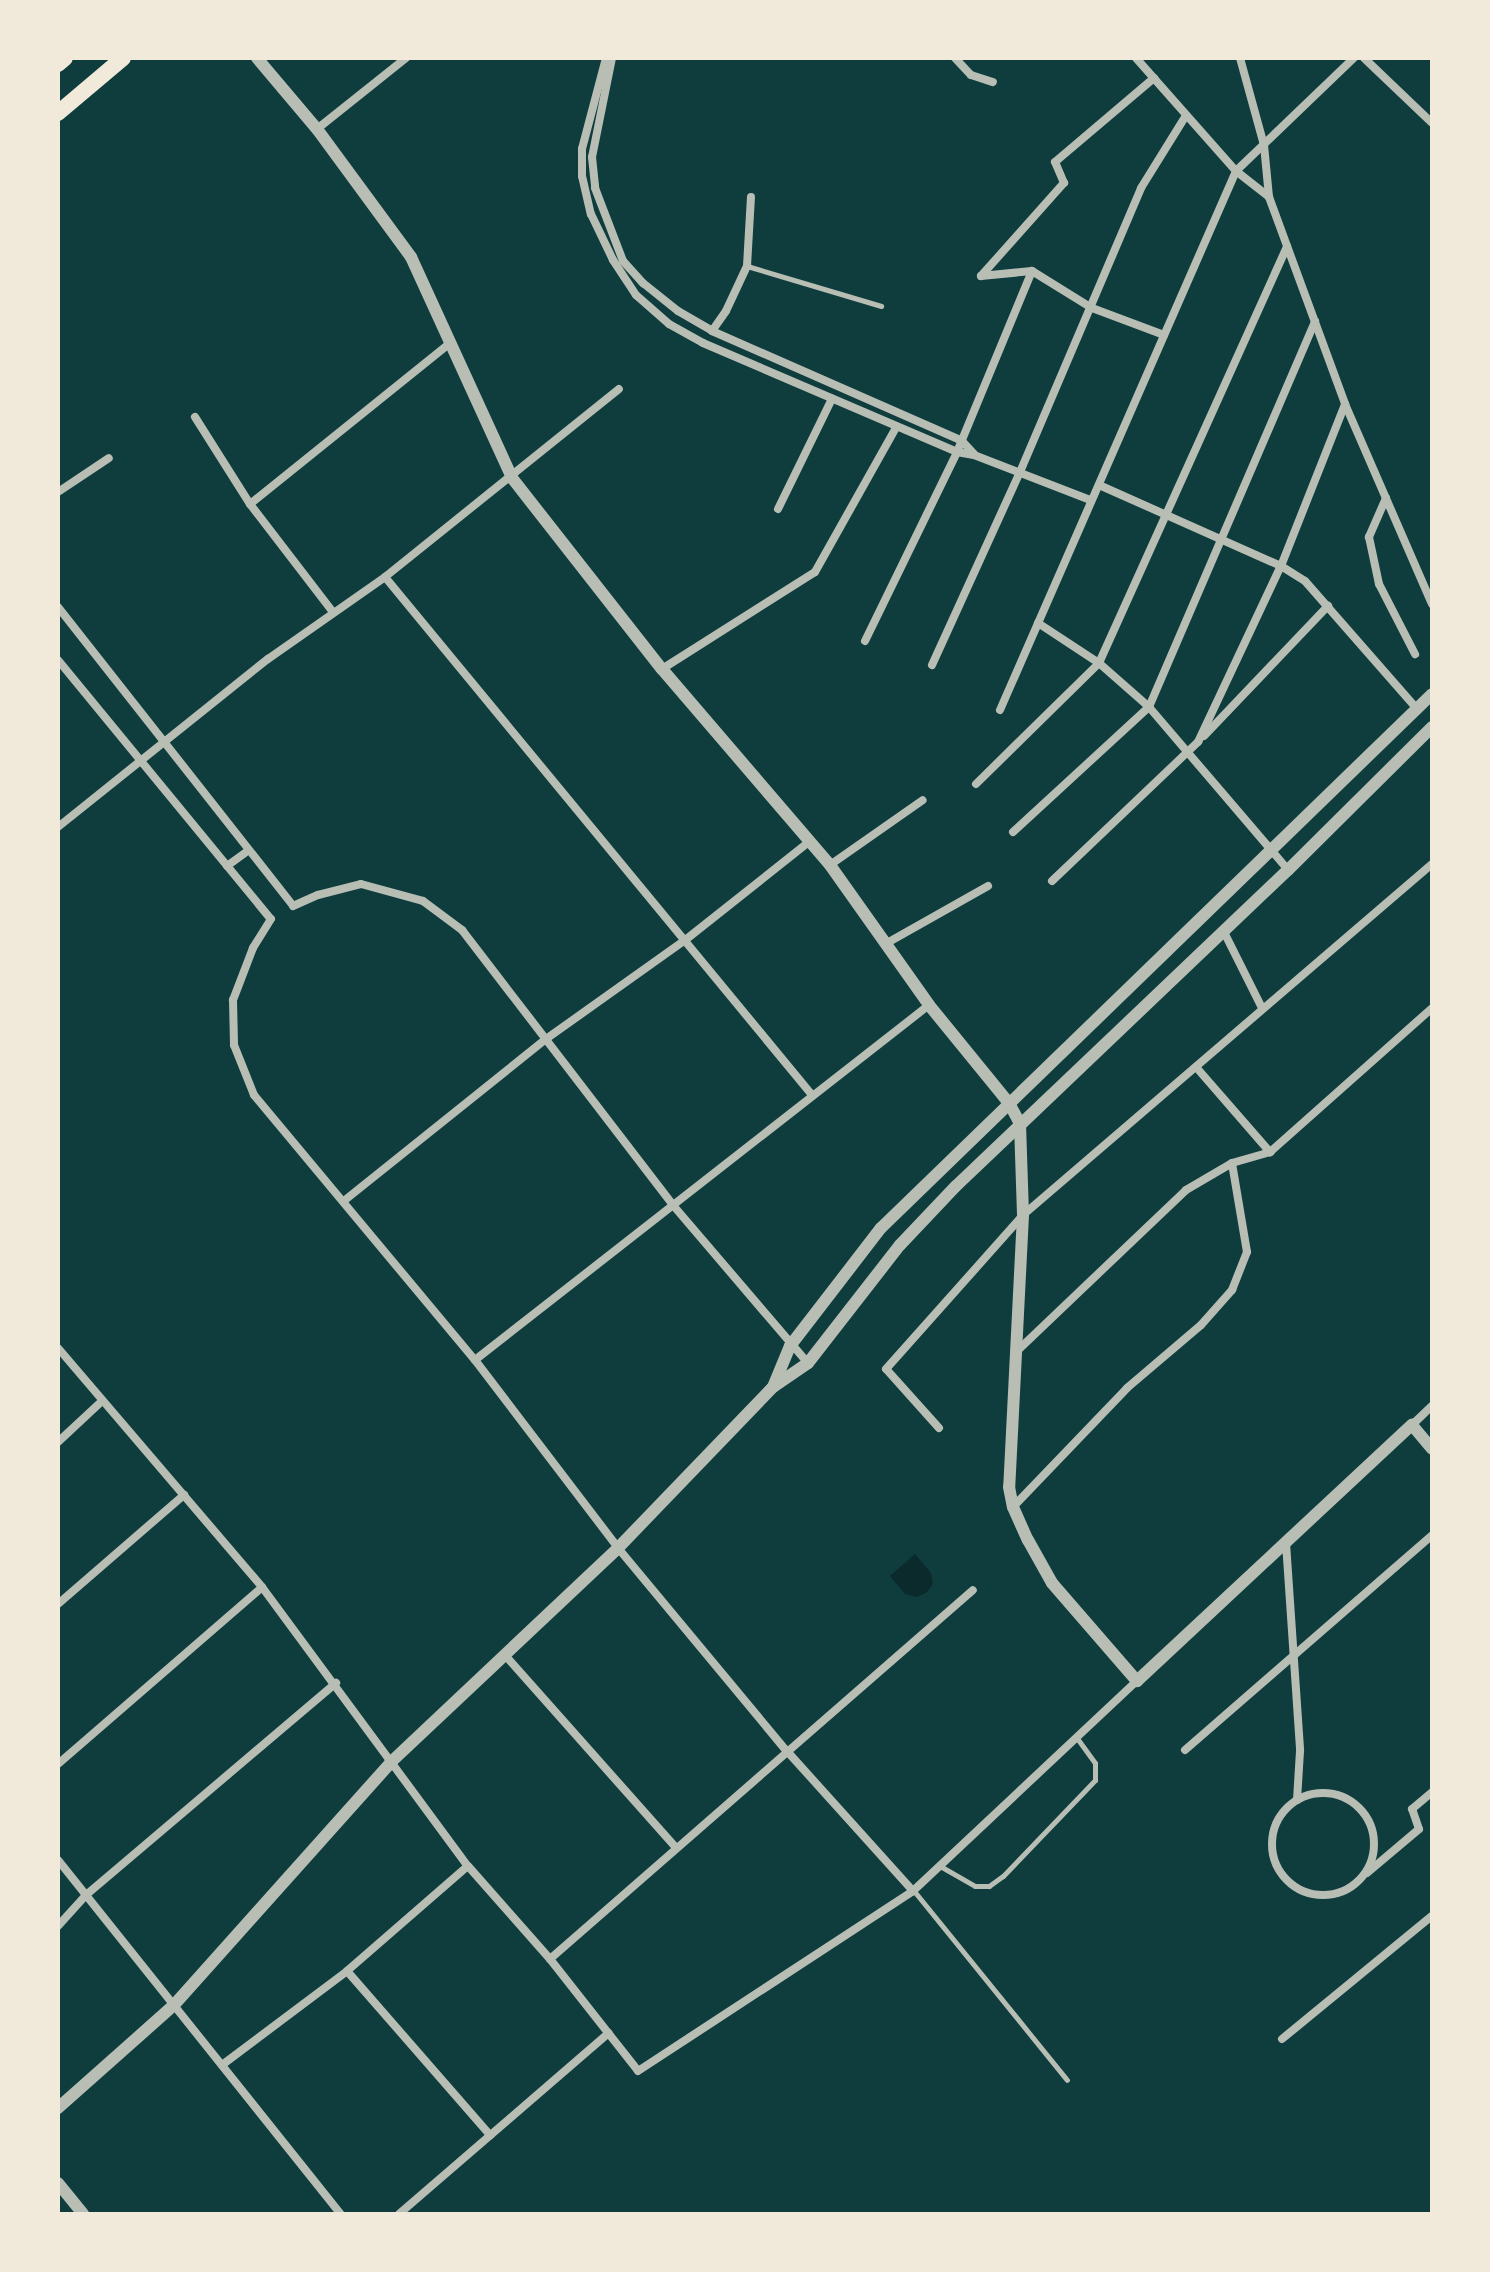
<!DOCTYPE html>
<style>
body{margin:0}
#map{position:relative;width:1490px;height:2272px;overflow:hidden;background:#0f3d3e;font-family:Roboto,sans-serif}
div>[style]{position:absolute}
.water>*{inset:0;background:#0a2a2b}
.service>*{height:5px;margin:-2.5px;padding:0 2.5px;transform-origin:2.5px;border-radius:2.5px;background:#b8beb3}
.minor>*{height:8px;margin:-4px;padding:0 4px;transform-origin:4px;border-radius:4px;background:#b8beb3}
.minor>.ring{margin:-4px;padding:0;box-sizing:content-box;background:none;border:8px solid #b8beb3;border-radius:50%}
.tertiary>*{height:12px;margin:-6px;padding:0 6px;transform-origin:6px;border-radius:6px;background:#b8beb3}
.primary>*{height:16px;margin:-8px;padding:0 8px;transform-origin:8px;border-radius:8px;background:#f1e9da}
span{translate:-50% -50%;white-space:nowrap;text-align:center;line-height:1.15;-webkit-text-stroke:7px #f1e9da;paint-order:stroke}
.frame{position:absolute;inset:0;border:60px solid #f1e9da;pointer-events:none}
</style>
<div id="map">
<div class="water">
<div style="clip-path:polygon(915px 1554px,931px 1573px,933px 1584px,926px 1593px,916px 1597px,905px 1594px,890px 1576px)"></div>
</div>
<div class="service">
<div style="left:747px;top:266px;width:140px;rotate:16.6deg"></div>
<div style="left:940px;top:1866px;width:40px;rotate:29.7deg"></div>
<div style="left:975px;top:1886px;width:14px"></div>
<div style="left:989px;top:1886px;width:17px;rotate:-36deg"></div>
<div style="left:1003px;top:1876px;width:133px;rotate:-46.2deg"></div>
<div style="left:1095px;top:1780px;width:17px;rotate:-90deg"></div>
<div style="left:1095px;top:1763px;width:29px;rotate:-126deg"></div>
<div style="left:914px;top:1891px;width:243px;rotate:51deg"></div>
</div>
<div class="minor">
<div style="left:606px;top:58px;width:94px;rotate:104.8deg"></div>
<div style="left:582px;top:149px;width:27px;rotate:90deg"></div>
<div style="left:582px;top:176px;width:39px;rotate:77deg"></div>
<div style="left:591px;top:214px;width:51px;rotate:64.4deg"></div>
<div style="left:613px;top:260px;width:42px;rotate:56.7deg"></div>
<div style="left:636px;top:295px;width:44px;rotate:41.3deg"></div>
<div style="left:669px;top:324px;width:39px;rotate:29deg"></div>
<div style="left:703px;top:343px;width:276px;rotate:23.2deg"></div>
<div style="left:957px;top:452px;width:17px;rotate:10deg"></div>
<div style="left:974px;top:455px;width:124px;rotate:21.2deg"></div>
<div style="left:612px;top:58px;width:101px;rotate:101.4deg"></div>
<div style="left:592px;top:157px;width:31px;rotate:84deg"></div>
<div style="left:595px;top:188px;width:78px;rotate:69deg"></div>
<div style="left:623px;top:261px;width:30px;rotate:48deg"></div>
<div style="left:643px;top:283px;width:45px;rotate:38.7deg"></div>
<div style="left:678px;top:311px;width:39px;rotate:30deg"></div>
<div style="left:712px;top:331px;width:273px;rotate:23.7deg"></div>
<div style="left:962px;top:441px;width:18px;rotate:47deg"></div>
<div style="left:955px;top:58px;width:23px;rotate:47deg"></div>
<div style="left:971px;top:75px;width:23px;rotate:18deg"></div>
<div style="left:1136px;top:58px;width:151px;rotate:48.5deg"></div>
<div style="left:1236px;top:171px;width:42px;rotate:38.2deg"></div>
<div style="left:1240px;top:58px;width:90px;rotate:74.6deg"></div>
<div style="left:1264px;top:145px;width:52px;rotate:84.5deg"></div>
<div style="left:1269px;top:197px;width:221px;rotate:69.8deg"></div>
<div style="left:1345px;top:404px;width:218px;rotate:66.5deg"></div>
<div style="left:1364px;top:58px;width:94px;rotate:43.7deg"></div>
<div style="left:317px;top:129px;width:114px;rotate:-38.6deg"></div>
<div style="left:981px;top:276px;width:125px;rotate:-48.3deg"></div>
<div style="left:1064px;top:183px;width:23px;rotate:-113deg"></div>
<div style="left:1055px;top:162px;width:130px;rotate:-40.3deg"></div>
<div style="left:981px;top:276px;width:51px;rotate:-5.6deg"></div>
<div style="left:1032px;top:271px;width:70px;rotate:31.7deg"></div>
<div style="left:1092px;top:308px;width:77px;rotate:20.6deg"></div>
<div style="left:712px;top:331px;width:24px;rotate:-55deg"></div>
<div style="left:726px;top:311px;width:50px;rotate:-65deg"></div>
<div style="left:747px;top:266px;width:69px;rotate:-86.7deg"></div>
<div style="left:195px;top:417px;width:103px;rotate:57.7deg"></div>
<div style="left:250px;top:504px;width:136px;rotate:52.5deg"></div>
<div style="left:1099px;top:485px;width:199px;rotate:24deg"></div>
<div style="left:1281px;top:566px;width:28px;rotate:32deg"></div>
<div style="left:1305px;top:581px;width:171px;rotate:48.8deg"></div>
<div style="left:58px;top:492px;width:61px;rotate:-33.7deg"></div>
<div style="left:1386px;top:498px;width:43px;rotate:113.6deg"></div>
<div style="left:1369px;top:537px;width:48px;rotate:78deg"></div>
<div style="left:1379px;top:584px;width:79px;rotate:62.8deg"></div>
<div style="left:250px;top:504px;width:257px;rotate:-38.8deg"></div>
<div style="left:778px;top:509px;width:123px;rotate:-63.9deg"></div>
<div style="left:385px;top:577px;width:671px;rotate:50.5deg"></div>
<div style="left:58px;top:607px;width:380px;rotate:51.8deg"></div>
<div style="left:293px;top:906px;width:27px;rotate:-24deg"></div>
<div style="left:318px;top:895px;width:44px;rotate:-14.3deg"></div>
<div style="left:361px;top:884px;width:64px;rotate:15.3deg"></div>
<div style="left:423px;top:901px;width:49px;rotate:36.6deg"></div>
<div style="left:462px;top:930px;width:345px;rotate:52.5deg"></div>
<div style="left:672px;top:1204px;width:209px;rotate:49.5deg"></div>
<div style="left:1038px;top:623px;width:73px;rotate:33.3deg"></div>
<div style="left:1099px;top:663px;width:67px;rotate:41.3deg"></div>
<div style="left:1149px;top:707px;width:214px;rotate:49.5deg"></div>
<div style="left:865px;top:641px;width:210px;rotate:-64deg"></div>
<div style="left:957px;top:452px;width:196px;rotate:-67.5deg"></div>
<div style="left:58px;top:660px;width:335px;rotate:50.6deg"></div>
<div style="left:271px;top:919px;width:34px;rotate:122deg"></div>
<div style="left:253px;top:948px;width:56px;rotate:111deg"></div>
<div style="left:233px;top:1000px;width:45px;rotate:88.7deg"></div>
<div style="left:234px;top:1045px;width:54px;rotate:68.2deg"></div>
<div style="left:254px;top:1095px;width:345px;rotate:50.2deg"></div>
<div style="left:475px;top:1360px;width:236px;rotate:52.7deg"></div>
<div style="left:618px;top:1548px;width:263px;rotate:50.3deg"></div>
<div style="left:786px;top:1750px;width:190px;rotate:48deg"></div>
<div style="left:932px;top:665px;width:212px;rotate:-65.5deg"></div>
<div style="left:1020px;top:472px;width:309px;rotate:-66.9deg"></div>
<div style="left:1141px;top:188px;width:84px;rotate:-58.2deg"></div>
<div style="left:662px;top:669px;width:181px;rotate:-32.4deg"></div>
<div style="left:815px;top:572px;width:167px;rotate:-60.7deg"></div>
<div style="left:1000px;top:710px;width:588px;rotate:-66.35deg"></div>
<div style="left:1236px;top:171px;width:163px;rotate:-43.8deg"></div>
<div style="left:1204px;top:736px;width:180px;rotate:-46.4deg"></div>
<div style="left:976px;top:784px;width:173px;rotate:-44.5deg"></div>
<div style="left:1099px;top:663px;width:457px;rotate:-65.7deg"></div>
<div style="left:58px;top:827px;width:269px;rotate:-38.7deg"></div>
<div style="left:268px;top:659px;width:143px;rotate:-35deg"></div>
<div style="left:385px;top:577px;width:300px;rotate:-38.8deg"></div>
<div style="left:1013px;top:832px;width:185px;rotate:-42.6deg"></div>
<div style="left:1149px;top:707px;width:420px;rotate:-66.7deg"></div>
<div style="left:830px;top:865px;width:113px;rotate:-35deg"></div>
<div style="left:227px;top:866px;width:27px;rotate:-36deg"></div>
<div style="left:1052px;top:881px;width:202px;rotate:-43.6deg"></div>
<div style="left:1198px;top:742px;width:195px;rotate:-64.8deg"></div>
<div style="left:1281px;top:566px;width:174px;rotate:-68.4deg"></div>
<div style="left:1224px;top:932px;width:85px;rotate:63.4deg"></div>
<div style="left:887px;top:943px;width:116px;rotate:-29.4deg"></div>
<div style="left:1196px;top:1067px;width:113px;rotate:49deg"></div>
<div style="left:345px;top:1200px;width:258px;rotate:-38.7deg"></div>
<div style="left:546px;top:1039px;width:169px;rotate:-35.4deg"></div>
<div style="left:684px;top:941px;width:159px;rotate:-38.4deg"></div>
<div style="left:58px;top:1348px;width:314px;rotate:49.5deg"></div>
<div style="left:262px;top:1587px;width:347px;rotate:53.6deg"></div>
<div style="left:468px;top:1866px;width:124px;rotate:48.6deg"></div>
<div style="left:550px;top:1959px;width:142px;rotate:51.8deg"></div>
<div style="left:638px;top:2071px;width:329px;rotate:-33.2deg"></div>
<div style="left:913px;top:1891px;width:307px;rotate:-43.2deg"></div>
<div style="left:1017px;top:1351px;width:233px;rotate:-43.6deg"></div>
<div style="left:1186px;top:1190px;width:53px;rotate:-30.4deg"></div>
<div style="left:1232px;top:1163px;width:40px;rotate:-16deg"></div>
<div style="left:1270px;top:1152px;width:217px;rotate:-41.6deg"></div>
<div style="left:475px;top:1360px;width:576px;rotate:-38.02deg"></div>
<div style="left:1412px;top:1425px;width:28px;rotate:-44deg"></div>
<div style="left:939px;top:1428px;width:79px;rotate:-131.9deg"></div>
<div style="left:886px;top:1369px;width:206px;rotate:-48.3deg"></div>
<div style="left:1023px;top:1215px;width:539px;rotate:-40.64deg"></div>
<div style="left:58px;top:1442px;width:60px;rotate:-43deg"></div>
<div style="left:1013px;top:1507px;width:165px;rotate:-46.2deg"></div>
<div style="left:1127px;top:1388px;width:97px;rotate:-40.4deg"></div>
<div style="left:1201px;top:1325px;width:47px;rotate:-48.5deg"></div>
<div style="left:1232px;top:1290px;width:41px;rotate:-68.5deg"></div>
<div style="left:1247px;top:1252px;width:90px;rotate:-99.6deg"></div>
<div style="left:1286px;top:1543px;width:208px;rotate:86.1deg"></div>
<div style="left:1300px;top:1751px;width:49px;rotate:93.5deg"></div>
<div style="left:58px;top:1604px;width:167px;rotate:-40.9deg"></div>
<div style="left:504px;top:1654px;width:259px;rotate:48.4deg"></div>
<div style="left:1185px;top:1750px;width:327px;rotate:-41deg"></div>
<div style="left:58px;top:1764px;width:270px;rotate:-40.9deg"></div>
<div class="ring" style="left:1272px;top:1793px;width:94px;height:94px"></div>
<div style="left:58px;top:1860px;width:453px;rotate:51.4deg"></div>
<div style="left:1367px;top:1873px;width:68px;rotate:-40.2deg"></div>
<div style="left:1419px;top:1829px;width:21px;rotate:-109deg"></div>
<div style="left:1412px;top:1809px;width:26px;rotate:-40deg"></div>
<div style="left:58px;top:1926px;width:42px;rotate:-47.9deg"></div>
<div style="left:86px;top:1895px;width:328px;rotate:-40.3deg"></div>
<div style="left:550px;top:1959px;width:561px;rotate:-41.1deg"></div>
<div style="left:347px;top:1971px;width:218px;rotate:48.9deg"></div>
<div style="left:1282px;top:2039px;width:194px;rotate:-39.4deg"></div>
<div style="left:222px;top:2065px;width:156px;rotate:-36.9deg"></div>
<div style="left:347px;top:1971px;width:160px;rotate:-41deg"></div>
<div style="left:399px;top:2214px;width:277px;rotate:-40.8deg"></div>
</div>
<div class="tertiary">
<div style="left:257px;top:58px;width:93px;rotate:49.8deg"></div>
<div style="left:317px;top:129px;width:159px;rotate:53.7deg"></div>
<div style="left:411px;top:257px;width:243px;rotate:65.4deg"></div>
<div style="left:512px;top:478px;width:243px;rotate:51.9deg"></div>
<div style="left:662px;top:669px;width:258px;rotate:49.4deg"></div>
<div style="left:830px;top:865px;width:171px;rotate:54.7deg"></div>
<div style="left:929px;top:1005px;width:127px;rotate:50.8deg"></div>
<div style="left:1009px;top:1103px;width:24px;rotate:62deg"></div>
<div style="left:1020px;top:1124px;width:91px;rotate:88.1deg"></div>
<div style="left:1023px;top:1215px;width:272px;rotate:92.9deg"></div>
<div style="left:1009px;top:1487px;width:20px;rotate:79deg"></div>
<div style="left:1013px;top:1507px;width:36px;rotate:66deg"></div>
<div style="left:1028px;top:1540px;width:49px;rotate:60.8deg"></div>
<div style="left:1052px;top:1583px;width:130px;rotate:49.1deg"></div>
<div style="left:1137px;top:1681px;width:376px;rotate:-43deg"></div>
<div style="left:1412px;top:1425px;width:31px;rotate:50deg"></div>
<div style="left:773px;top:1387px;width:44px;rotate:-67.5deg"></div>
<div style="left:790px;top:1346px;width:149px;rotate:-52.4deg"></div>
<div style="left:881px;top:1228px;width:767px;rotate:-44.1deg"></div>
<div style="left:58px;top:2108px;width:155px;rotate:-41.6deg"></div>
<div style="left:174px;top:2005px;width:324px;rotate:-48.2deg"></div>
<div style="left:390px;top:1763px;width:313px;rotate:-43.3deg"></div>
<div style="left:618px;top:1548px;width:223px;rotate:-46.1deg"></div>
<div style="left:773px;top:1387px;width:42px;rotate:-34.4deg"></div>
<div style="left:808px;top:1363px;width:150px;rotate:-52.1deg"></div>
<div style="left:900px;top:1245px;width:81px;rotate:-46.5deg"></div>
<div style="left:956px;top:1186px;width:458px;rotate:-43.6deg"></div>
<div style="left:1288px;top:870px;width:203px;rotate:-44.8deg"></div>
<div style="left:58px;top:2183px;width:40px;rotate:51deg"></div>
</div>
<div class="primary">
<div style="left:58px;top:64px;width:9px;rotate:-41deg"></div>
<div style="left:58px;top:113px;width:85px;rotate:-40.2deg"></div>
</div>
<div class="frame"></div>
</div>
